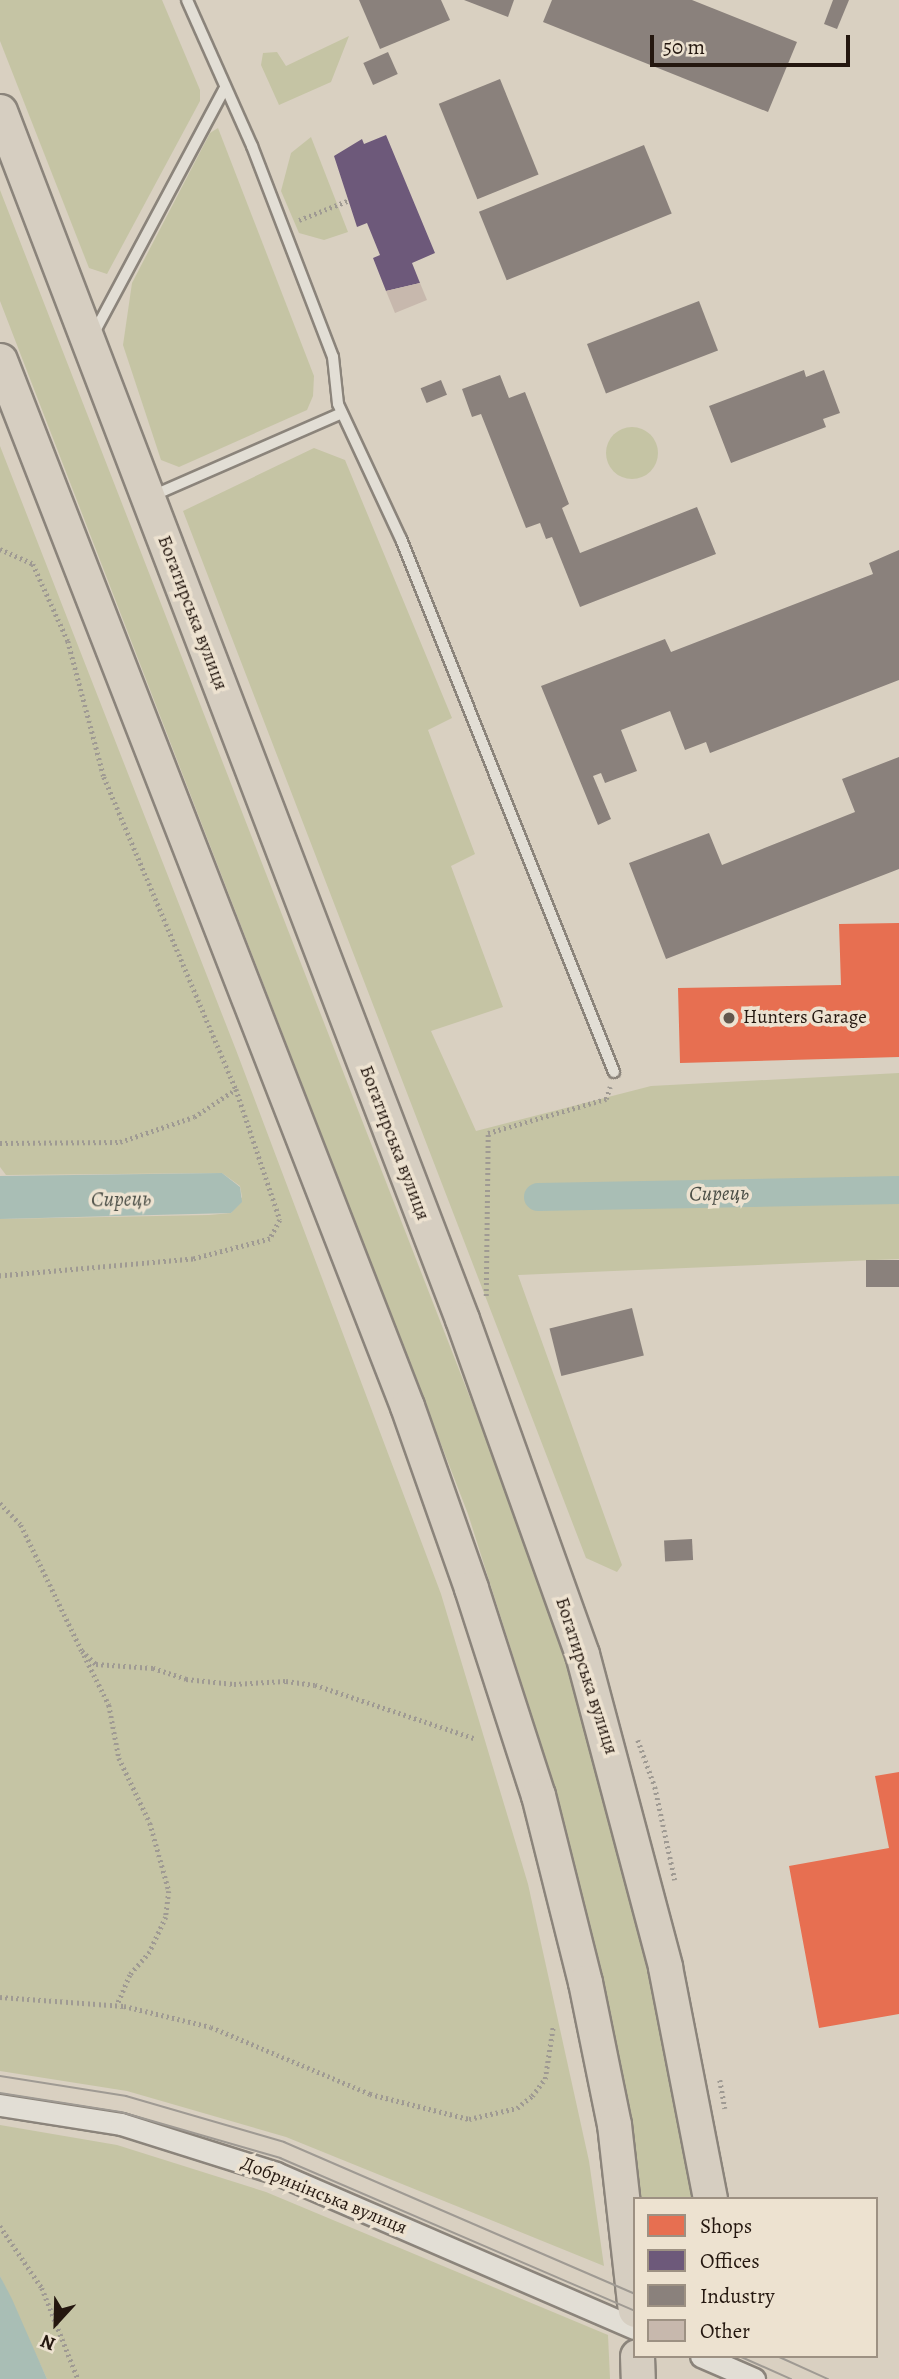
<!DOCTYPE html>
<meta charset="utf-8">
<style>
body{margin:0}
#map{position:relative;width:899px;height:2379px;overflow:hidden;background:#d9d0c1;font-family:Alegreya,serif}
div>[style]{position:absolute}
.green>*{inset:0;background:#c5c4a4}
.round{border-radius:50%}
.water>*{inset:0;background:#a9beb5}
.shops>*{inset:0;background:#e76f51}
.offices>*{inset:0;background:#6d597a}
.industry>*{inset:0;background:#8a817c;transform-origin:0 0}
.canal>*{height:28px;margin:-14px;padding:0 14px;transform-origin:14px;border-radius:14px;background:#a9beb5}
.building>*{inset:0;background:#c7b8ad}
.path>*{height:4.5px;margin-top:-2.25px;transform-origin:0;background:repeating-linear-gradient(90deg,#9f9a93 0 2px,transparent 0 5.5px)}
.roads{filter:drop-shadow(2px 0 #8b847b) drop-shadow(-2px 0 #8b847b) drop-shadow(0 2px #8b847b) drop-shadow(0 -2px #8b847b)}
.lane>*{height:10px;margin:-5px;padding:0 5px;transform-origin:5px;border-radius:5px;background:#e2ded5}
.street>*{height:21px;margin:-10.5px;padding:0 10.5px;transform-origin:10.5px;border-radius:10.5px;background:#e2ded5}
.primary>*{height:33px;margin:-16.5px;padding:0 16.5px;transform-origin:16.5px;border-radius:16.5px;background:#d6cec1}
.tram>*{height:2px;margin:-1px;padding:0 1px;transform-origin:1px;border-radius:1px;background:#9f9a93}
.bridges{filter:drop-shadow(2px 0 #8b847b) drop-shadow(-2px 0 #8b847b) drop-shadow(0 2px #8b847b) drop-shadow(0 -2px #8b847b)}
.street-bridge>*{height:21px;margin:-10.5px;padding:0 10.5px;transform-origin:10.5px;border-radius:10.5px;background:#e2ded5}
.dots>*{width:19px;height:19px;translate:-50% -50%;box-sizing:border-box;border:4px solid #ede2d0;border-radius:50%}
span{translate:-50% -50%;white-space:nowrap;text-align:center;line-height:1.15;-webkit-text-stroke:7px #ede2d0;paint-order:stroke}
.street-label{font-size:19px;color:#24170f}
.poi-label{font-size:19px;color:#24170f}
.left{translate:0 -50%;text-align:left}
.water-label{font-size:21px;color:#4c4f47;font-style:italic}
.legend{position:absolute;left:633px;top:2197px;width:245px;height:161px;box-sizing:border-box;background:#ede2d0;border:2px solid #9d9183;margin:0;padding:9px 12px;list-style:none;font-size:21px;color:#24170f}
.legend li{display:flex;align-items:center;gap:14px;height:35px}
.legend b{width:35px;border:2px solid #9d9183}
.north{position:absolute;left:21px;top:2288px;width:70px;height:70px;-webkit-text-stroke:5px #ede2d0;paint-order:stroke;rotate:202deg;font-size:19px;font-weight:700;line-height:28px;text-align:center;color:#24170f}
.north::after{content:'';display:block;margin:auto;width:24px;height:32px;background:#24170f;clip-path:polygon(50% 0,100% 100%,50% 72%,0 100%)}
.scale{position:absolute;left:650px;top:35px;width:200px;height:32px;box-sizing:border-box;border:4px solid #24170f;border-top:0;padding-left:9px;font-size:21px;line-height:24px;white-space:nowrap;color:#24170f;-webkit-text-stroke:5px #ede2d0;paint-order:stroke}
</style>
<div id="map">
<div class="green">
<div style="clip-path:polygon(0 0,162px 0,200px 90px,200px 101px,107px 274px,89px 268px,0 41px)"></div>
<div style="clip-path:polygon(349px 36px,331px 82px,279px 105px,261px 65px,263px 53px,277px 52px,286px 66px)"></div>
<div style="clip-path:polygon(218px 128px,314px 376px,313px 396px,307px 410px,179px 467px,161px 460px,123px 345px,132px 283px,210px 133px)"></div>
<div style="clip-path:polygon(311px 137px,348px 232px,324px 240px,299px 233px,281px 191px,291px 153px)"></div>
<div style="clip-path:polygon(0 190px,537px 1570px,600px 1763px,652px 1971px,692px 2199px,641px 2199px,630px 2120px,555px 1788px,468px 1514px,0 301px)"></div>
<div class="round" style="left:606px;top:427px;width:52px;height:52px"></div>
<div style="clip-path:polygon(0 446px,236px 1050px,441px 1594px,528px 1884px,589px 2161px,604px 2266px,286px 2137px,127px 2091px,0 2071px,0 1219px,209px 1215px,231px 1213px,242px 1197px,240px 1186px,222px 1173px,6px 1175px,0 1167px)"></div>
<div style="clip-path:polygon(314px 448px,345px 460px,452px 718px,428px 730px,475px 854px,451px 866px,503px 1007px,431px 1031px,476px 1131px,651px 1086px,899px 1073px,899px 1259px,518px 1275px,622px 1565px,617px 1572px,586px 1558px,183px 511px)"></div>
<div style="clip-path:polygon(0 2125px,117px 2145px,266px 2192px,608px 2335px,610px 2379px,47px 2379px,0 2276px)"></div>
</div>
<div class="water">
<div style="clip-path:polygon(222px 1173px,240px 1187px,242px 1202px,231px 1213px,0 1219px,0 1176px)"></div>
<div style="clip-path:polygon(0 2276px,12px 2299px,47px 2379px,0 2379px)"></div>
</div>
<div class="shops">
<div style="clip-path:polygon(899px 923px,899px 1057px,680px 1063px,678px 988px,841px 985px,839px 924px)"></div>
<div style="clip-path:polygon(899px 1772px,899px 2014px,819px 2028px,789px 1866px,889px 1848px,875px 1776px)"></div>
</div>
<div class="offices">
<div style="clip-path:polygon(386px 135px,435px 253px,412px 263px,420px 283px,386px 291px,373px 258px,380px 255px,367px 223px,357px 227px,334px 156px,362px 139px,364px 144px)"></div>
</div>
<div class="industry">
<div style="clip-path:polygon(359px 0,441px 0,450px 20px,380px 49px)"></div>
<div style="clip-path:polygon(464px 0,514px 0,508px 17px)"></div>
<div style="clip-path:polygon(552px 0,692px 0,797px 42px,768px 112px,543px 22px)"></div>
<div style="clip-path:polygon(833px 0,849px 0,837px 29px,824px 24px)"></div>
<div style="left:388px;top:52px;width:24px;height:27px;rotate:66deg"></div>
<div style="left:500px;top:79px;width:103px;height:66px;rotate:68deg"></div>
<div style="left:644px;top:145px;width:74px;height:178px;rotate:68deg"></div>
<div style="left:699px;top:301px;width:53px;height:120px;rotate:69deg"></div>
<div style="clip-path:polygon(804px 370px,806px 377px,824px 370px,840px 413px,823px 419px,826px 427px,731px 463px,709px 406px)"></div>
<div style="clip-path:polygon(500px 375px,509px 398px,525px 392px,569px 504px,562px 508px,580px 553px,697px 507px,716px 554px,580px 607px,552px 537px,546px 539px,540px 523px,526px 528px,481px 414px,472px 417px,462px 389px)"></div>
<div style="left:441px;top:380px;width:16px;height:22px;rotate:68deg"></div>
<div style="clip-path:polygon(899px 550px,899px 680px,710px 753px,706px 742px,685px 750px,670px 711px,621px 730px,637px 771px,605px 783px,601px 773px,593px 776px,611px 819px,598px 825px,541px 686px,665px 639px,671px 652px,873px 574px,869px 563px)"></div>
<div style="clip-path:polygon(899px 757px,899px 869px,666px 959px,629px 863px,709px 833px,722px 865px,855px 812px,842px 779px)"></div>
<div style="left:899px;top:1260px;width:27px;height:33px;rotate:90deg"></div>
<div style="left:632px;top:1308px;width:49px;height:85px;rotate:76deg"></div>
<div style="left:692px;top:1539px;width:21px;height:28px;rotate:87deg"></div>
</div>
<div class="canal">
<div style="left:538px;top:1197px;width:361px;rotate:-1.1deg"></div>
</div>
<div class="building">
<div style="clip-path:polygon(420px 283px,427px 300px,395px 313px,386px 291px)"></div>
</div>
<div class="path">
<div style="left:299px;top:220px;width:52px;rotate:-21.6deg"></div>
<div style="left:0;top:549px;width:36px;rotate:24deg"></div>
<div style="left:33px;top:564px;width:85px;rotate:65.6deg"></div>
<div style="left:68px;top:641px;width:141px;rotate:75.2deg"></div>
<div style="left:104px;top:777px;width:339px;rotate:67.1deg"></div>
<div style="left:236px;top:1089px;width:138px;rotate:71.4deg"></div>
<div style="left:280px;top:1220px;width:21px;rotate:118deg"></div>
<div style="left:270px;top:1239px;width:80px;rotate:165.4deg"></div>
<div style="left:193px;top:1259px;width:194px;rotate:175deg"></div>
<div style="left:0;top:1143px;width:120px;rotate:-0.5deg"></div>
<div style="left:120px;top:1142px;width:78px;rotate:-18.7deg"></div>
<div style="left:194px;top:1117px;width:50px;rotate:-33.7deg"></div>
<div style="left:486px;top:1296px;width:163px;rotate:-89.3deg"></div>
<div style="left:488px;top:1133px;width:123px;rotate:-16.1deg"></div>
<div style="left:606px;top:1099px;width:13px;rotate:-72deg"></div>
<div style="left:0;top:1503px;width:30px;rotate:46deg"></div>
<div style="left:21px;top:1525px;width:140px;rotate:64.2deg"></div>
<div style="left:82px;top:1651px;width:19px;rotate:43deg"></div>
<div style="left:96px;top:1664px;width:57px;rotate:4deg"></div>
<div style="left:153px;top:1668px;width:35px;rotate:18deg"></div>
<div style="left:186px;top:1679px;width:48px;rotate:5.9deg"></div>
<div style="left:234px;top:1684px;width:52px;rotate:-3.3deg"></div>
<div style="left:286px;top:1681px;width:29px;rotate:8deg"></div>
<div style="left:315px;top:1685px;width:170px;rotate:18.5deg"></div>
<div style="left:84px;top:1655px;width:56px;rotate:63.4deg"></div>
<div style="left:109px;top:1705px;width:54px;rotate:79.3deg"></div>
<div style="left:119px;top:1758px;width:72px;rotate:64.5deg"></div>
<div style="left:150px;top:1823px;width:71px;rotate:74.4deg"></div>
<div style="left:169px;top:1891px;width:26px;rotate:97deg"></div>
<div style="left:166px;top:1917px;width:38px;rotate:115deg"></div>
<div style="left:150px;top:1952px;width:30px;rotate:131deg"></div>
<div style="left:130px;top:1975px;width:33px;rotate:113deg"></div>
<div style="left:638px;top:1740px;width:50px;rotate:70.1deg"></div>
<div style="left:655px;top:1787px;width:95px;rotate:77.9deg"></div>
<div style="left:0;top:1997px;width:124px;rotate:4.2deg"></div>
<div style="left:124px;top:2006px;width:89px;rotate:13.6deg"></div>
<div style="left:211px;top:2027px;width:173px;rotate:22.8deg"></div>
<div style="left:370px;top:2094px;width:102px;rotate:14.2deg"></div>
<div style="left:469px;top:2119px;width:49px;rotate:-12.9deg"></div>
<div style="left:517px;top:2108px;width:19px;rotate:-39deg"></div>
<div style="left:532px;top:2096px;width:21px;rotate:-53deg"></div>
<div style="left:545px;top:2079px;width:53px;rotate:-81.3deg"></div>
<div style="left:720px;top:2080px;width:29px;rotate:80deg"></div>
<div style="left:0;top:2226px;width:75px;rotate:55.9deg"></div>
<div style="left:42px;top:2288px;width:98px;rotate:68.4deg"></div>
</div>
<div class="roads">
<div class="lane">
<div style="left:187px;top:0;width:160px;rotate:66deg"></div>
<div style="left:252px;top:146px;width:226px;rotate:69deg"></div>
<div style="left:333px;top:357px;width:47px;rotate:83.9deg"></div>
<div style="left:338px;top:404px;width:149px;rotate:65deg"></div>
<div style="left:401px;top:539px;width:574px;rotate:68.22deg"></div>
<div style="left:94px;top:333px;width:276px;rotate:-61.9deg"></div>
<div style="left:152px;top:496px;width:207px;rotate:-23.6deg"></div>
</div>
<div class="street">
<div style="left:0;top:2105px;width:122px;rotate:8.9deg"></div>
<div style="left:121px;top:2124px;width:163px;rotate:17.5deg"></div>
<div style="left:276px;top:2173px;width:391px;rotate:23.4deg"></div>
</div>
<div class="primary">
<div style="left:0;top:111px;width:1293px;rotate:69.07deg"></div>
<div style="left:462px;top:1319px;width:356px;rotate:70.3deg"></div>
<div style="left:582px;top:1654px;width:324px;rotate:75.1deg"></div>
<div style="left:665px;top:1967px;width:236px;rotate:79deg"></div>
<div style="left:0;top:360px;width:1122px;rotate:68.74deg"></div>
<div style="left:407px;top:1406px;width:193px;rotate:70.6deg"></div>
<div style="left:471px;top:1588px;width:218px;rotate:72.1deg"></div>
<div style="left:538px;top:1795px;width:193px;rotate:75.9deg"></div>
<div style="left:585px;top:1982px;width:145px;rotate:78.5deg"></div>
<div style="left:614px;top:2124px;width:187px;rotate:83.6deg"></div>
<div style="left:637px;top:2356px;width:23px;rotate:88deg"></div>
</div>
</div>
<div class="tram">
<div style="left:0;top:2076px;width:128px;rotate:9deg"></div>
<div style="left:126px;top:2096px;width:165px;rotate:16.2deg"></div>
<div style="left:284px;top:2142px;width:382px;rotate:23.4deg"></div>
<div style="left:0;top:2093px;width:122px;rotate:8.9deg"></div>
<div style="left:121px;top:2112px;width:166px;rotate:16.1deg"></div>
<div style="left:280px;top:2158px;width:387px;rotate:23.3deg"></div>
<div style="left:739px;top:2356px;width:57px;rotate:23.9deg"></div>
<div style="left:777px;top:2356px;width:56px;rotate:24.3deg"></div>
</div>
<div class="bridges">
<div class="street-bridge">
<div style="left:701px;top:2356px;width:58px;rotate:23.5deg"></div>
</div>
</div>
<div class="dots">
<div style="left:729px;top:1018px;background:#63584d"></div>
</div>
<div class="street-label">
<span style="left:192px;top:613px;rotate:69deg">Богатирська вулиця</span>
<span style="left:394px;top:1143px;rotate:69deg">Богатирська вулиця</span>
<span style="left:586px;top:1676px;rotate:72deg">Богатирська вулиця</span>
<span style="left:324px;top:2196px;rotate:22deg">Добринінська вулиця</span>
</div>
<div class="poi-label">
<span class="left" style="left:743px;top:1018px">Hunters Garage</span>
</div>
<div class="water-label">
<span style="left:719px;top:1193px;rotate:-1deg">Сирець</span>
<span style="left:121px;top:1199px;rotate:-1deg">Сирець</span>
</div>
<ul class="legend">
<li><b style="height:19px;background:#e76f51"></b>Shops</li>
<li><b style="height:19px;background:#6d597a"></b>Offices</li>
<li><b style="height:19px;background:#8a817c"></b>Industry</li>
<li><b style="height:19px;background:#c7b8ad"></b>Other</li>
</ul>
<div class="north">N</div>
<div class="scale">50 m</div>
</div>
